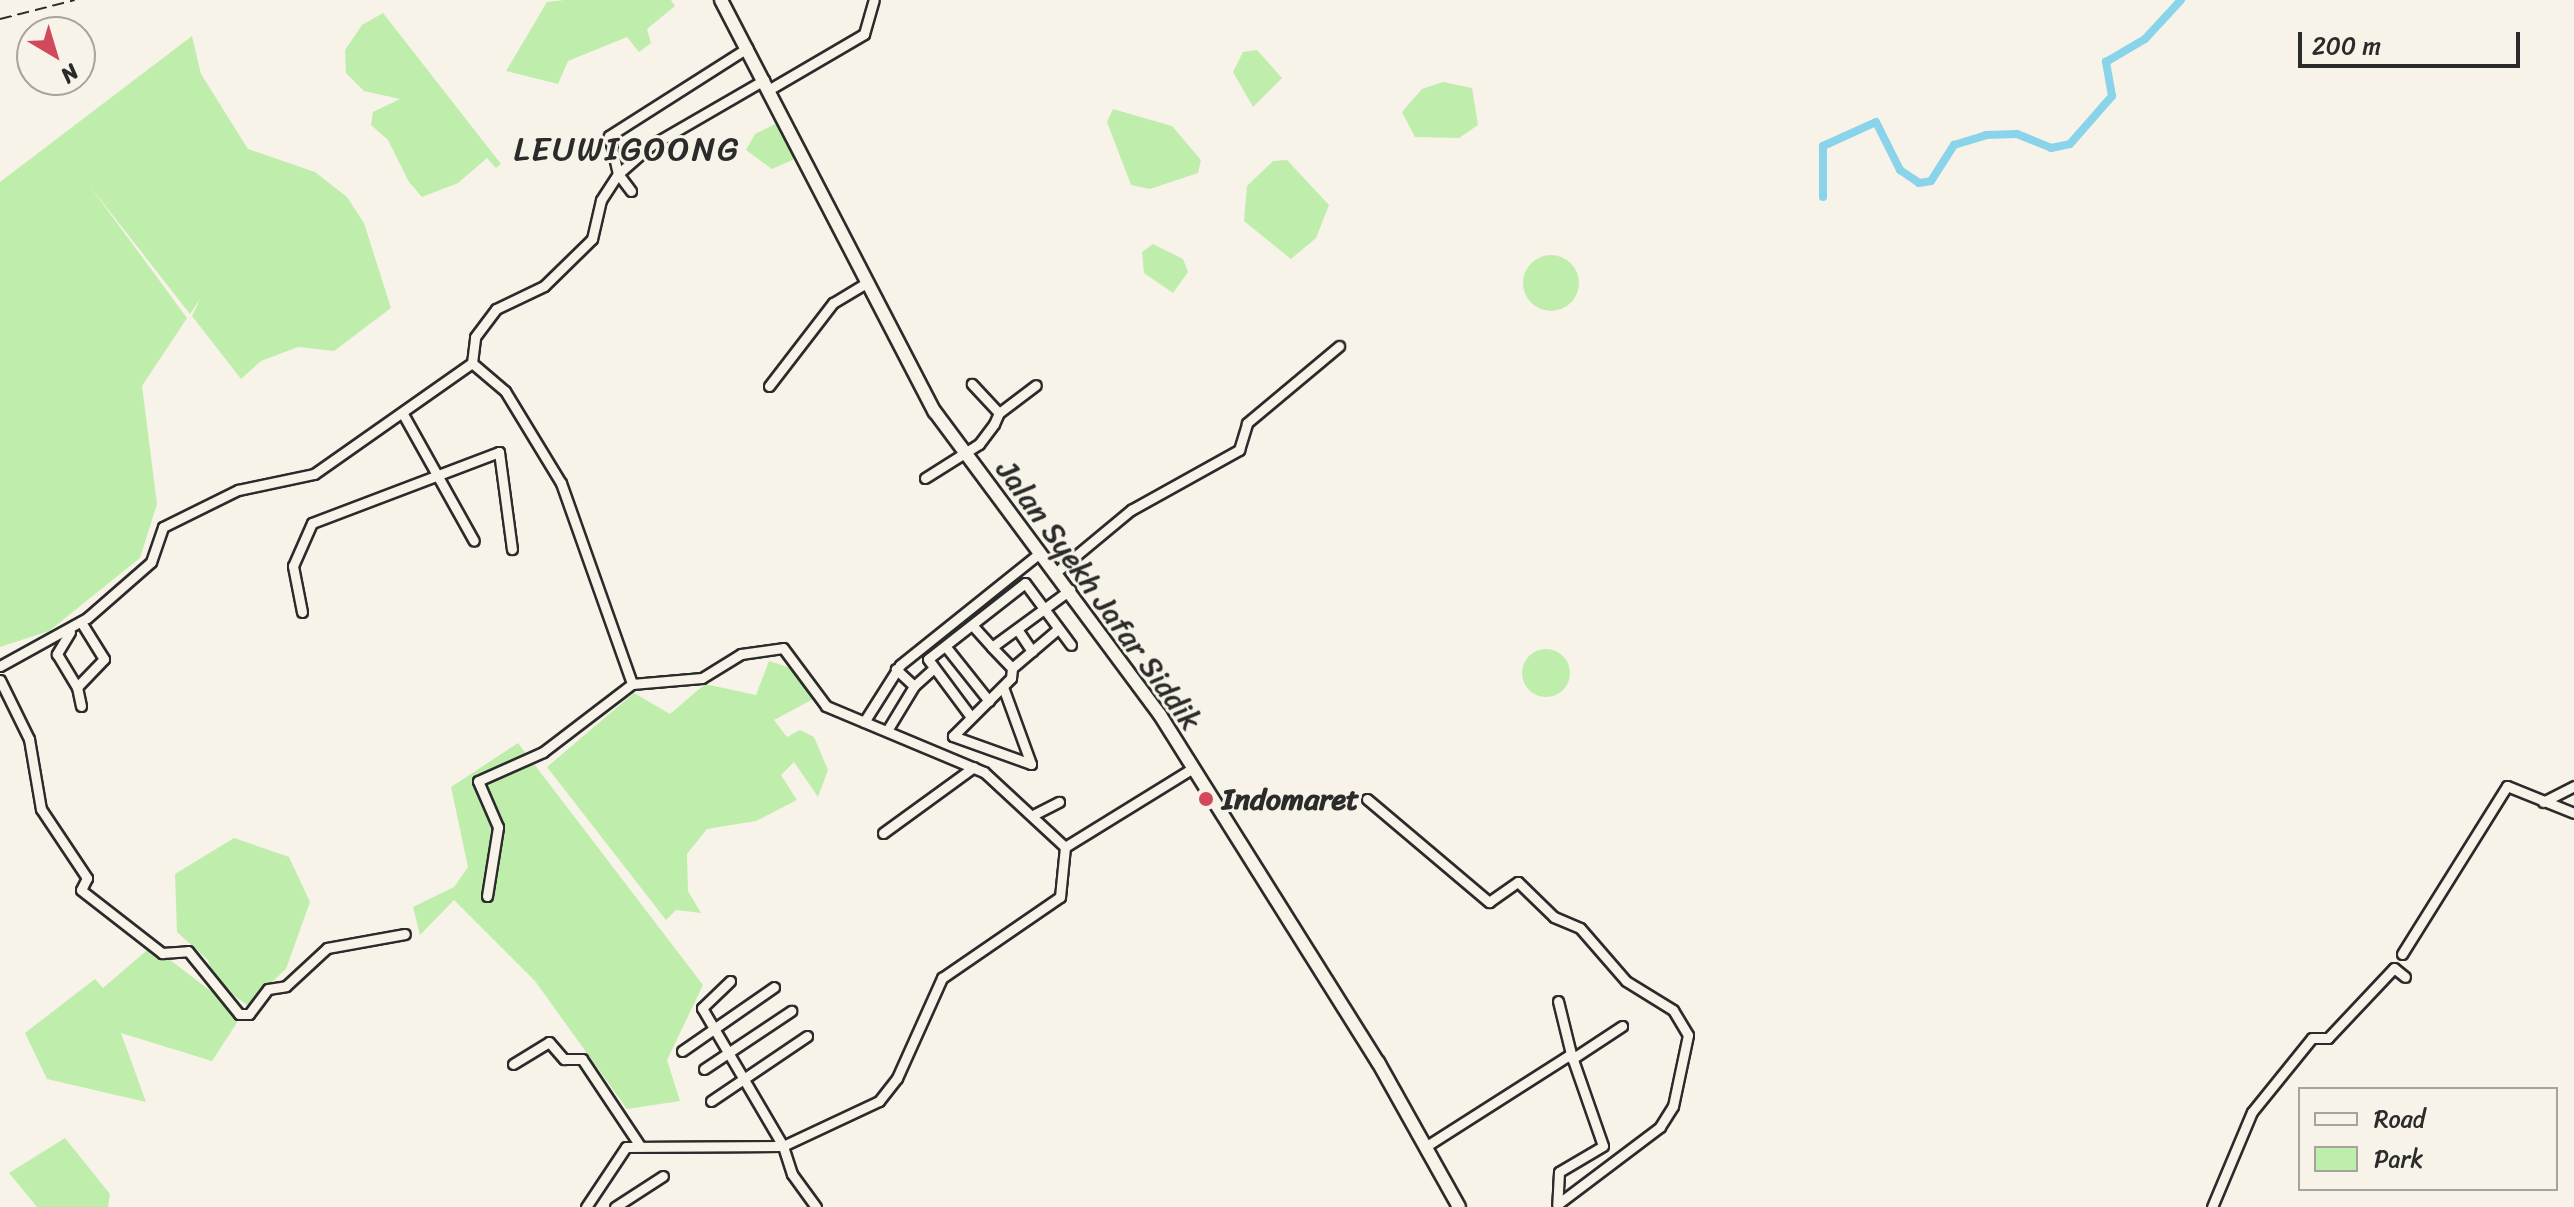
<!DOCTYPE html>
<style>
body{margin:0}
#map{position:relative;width:2574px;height:1207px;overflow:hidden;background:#f7f3e8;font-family:Sriracha,sans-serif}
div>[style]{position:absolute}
.green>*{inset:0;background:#bfeeac}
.round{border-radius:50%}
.canal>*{height:8px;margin:-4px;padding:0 4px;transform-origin:4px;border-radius:4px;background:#89d4ea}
.roads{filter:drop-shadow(2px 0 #2b2b2b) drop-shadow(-2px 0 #2b2b2b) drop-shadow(0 2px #2b2b2b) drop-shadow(0 -2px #2b2b2b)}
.minor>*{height:9px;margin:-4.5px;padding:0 4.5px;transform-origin:4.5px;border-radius:4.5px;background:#f7f3e8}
.secondary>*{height:12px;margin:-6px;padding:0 6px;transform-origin:6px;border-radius:6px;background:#f7f3e8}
.rail>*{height:2px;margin-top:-1px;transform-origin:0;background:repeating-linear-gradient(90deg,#2b2b2b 0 12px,transparent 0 18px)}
.dots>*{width:22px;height:22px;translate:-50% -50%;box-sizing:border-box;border:4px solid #f7f3e8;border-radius:50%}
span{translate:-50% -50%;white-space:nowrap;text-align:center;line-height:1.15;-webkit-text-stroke:6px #f7f3e8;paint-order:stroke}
.street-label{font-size:30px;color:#2b2b2b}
.poi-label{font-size:30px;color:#2b2b2b;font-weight:700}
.left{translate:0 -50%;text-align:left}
.quarter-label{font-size:34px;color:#2b2b2b;letter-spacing:2px}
.legend{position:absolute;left:2298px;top:1087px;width:260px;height:104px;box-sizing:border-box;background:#f7f3e8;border:2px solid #a5a39c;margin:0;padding:10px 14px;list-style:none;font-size:24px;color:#2b2b2b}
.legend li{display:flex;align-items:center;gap:16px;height:40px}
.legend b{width:40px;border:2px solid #a5a39c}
.north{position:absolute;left:16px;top:16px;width:80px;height:80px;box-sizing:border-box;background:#f7f3e8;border:2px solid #a5a39c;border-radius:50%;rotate:142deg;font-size:22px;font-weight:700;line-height:32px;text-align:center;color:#2b2b2b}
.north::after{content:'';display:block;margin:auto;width:28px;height:36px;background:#d1495b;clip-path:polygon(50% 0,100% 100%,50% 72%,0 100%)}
.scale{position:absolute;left:2298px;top:32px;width:222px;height:36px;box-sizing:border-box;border:4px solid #2b2b2b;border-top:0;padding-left:10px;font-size:24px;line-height:28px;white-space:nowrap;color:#2b2b2b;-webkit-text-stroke:6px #f7f3e8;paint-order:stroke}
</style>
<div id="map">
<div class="green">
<div style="clip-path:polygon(564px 0,671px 0,675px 6px,647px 29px,651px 43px,639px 52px,627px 37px,568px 61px,558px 84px,506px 71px,547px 2px)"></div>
<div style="clip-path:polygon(383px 13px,501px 164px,496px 168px,487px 158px,458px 183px,422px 197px,409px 182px,388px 140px,371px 125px,373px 112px,400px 99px,364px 91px,346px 73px,345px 50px,362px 25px)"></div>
<div style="clip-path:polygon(192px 36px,201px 74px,248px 149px,315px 172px,347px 197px,364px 223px,391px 308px,334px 351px,298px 347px,261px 361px,241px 379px,192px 316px,200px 299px,190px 314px,89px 185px,187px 318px,142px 386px,157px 504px,140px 558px,49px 631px,0 647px,0 182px)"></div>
<div style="clip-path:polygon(1257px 50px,1282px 78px,1253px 107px,1233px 72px,1243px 52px)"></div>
<div style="clip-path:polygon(1443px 82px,1472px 88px,1478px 125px,1459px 138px,1415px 137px,1402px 112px,1422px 89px)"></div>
<div style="clip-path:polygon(1113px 109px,1172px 126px,1201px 160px,1198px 173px,1150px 189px,1131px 185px,1107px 122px)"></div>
<div style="clip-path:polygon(781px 121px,799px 157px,772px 169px,746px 150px,755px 134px)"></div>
<div style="clip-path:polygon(1287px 160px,1329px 205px,1316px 238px,1291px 259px,1244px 221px,1247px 186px,1273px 161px)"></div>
<div style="clip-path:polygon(1153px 244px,1183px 259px,1188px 272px,1173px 293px,1144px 273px,1142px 252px)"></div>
<div class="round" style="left:1523px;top:255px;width:56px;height:56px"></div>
<div class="round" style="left:1522px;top:649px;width:48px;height:48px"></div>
<div style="clip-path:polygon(769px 661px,791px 668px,817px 697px,774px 720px,787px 737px,800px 730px,814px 737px,828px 770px,818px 797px,794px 762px,781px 775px,797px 800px,756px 821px,707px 829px,687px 854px,688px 891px,701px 913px,676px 910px,666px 920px,547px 767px,634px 693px,670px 714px,705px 684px,756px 695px)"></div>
<div style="clip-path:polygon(518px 743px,703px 985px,667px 1060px,680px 1101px,627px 1109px,535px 981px,454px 900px,420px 935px,413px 907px,454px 887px,468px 867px,451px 787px)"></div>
<div style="clip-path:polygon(234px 838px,289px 857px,310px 902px,286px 969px,247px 1005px,215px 982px,208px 960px,177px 932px,175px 874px)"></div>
<div style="clip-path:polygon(152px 946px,242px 1015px,212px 1061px,121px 1033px,146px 1102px,47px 1079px,25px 1033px,95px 979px,103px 988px)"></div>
<div style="clip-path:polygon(65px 1138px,110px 1194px,108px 1207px,37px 1207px,9px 1173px)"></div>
</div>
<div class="canal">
<div style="left:1823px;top:197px;width:51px;rotate:-90deg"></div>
<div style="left:1823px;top:146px;width:58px;rotate:-24.4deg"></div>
<div style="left:1876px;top:122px;width:54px;rotate:63.4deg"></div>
<div style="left:1900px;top:170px;width:23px;rotate:34deg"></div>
<div style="left:1919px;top:183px;width:12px;rotate:-9deg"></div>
<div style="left:1931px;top:181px;width:43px;rotate:-57.4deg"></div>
<div style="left:1954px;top:145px;width:34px;rotate:-17deg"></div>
<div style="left:1986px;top:135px;width:31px;rotate:-2deg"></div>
<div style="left:2017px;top:134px;width:37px;rotate:22deg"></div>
<div style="left:2051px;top:148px;width:19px;rotate:-12deg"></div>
<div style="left:2070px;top:144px;width:64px;rotate:-48.8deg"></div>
<div style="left:2112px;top:96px;width:35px;rotate:-100deg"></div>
<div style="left:2106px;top:62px;width:45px;rotate:-30.5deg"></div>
<div style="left:2145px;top:39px;width:53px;rotate:-47.3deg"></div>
</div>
<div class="roads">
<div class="minor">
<div style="left:770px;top:89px;width:109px;rotate:-30.3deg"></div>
<div style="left:864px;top:34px;width:35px;rotate:-74deg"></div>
<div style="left:631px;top:191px;width:21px;rotate:-127deg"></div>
<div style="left:618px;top:174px;width:43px;rotate:-41.2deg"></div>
<div style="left:650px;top:146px;width:132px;rotate:-30.1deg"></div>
<div style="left:472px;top:363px;width:43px;rotate:40.3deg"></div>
<div style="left:505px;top:391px;width:108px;rotate:58.7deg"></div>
<div style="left:561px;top:483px;width:213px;rotate:70.5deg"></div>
<div style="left:632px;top:684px;width:70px;rotate:-4.9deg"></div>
<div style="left:702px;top:678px;width:46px;rotate:-31.6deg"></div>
<div style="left:741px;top:654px;width:42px;rotate:-8.1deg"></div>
<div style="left:783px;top:648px;width:72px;rotate:53.4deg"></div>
<div style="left:826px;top:706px;width:171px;rotate:22.7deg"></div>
<div style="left:984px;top:772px;width:110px;rotate:42.8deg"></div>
<div style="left:769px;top:386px;width:105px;rotate:-52.4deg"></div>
<div style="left:833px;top:303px;width:39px;rotate:-31deg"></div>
<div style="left:999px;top:413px;width:46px;rotate:-37.1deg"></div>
<div style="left:403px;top:414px;width:145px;rotate:60.8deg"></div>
<div style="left:925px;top:478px;width:64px;rotate:-32.2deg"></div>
<div style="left:979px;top:444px;width:25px;rotate:-53deg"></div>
<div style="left:994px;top:424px;width:12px;rotate:-66deg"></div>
<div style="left:999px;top:413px;width:40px;rotate:-133deg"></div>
<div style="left:1055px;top:573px;width:99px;rotate:-39.7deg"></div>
<div style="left:1131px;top:510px;width:124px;rotate:-29.1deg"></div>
<div style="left:1239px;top:450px;width:28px;rotate:-73deg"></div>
<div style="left:1247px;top:423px;width:120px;rotate:-39.9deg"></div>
<div style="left:302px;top:612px;width:47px;rotate:-101.1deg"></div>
<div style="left:293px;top:566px;width:47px;rotate:-66.2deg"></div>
<div style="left:312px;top:523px;width:200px;rotate:-20.8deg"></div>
<div style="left:499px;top:452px;width:98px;rotate:82.4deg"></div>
<div style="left:973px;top:626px;width:28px;rotate:48deg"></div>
<div style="left:1017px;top:629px;width:27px;rotate:56deg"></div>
<div style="left:70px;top:632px;width:26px;rotate:121deg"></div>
<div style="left:57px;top:654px;width:39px;rotate:59deg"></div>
<div style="left:946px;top:647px;width:69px;rotate:51.5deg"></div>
<div style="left:0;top:666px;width:99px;rotate:-28.9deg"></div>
<div style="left:87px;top:618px;width:85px;rotate:-41.2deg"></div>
<div style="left:151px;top:562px;width:37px;rotate:-71deg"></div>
<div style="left:163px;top:527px;width:84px;rotate:-26.3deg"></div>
<div style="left:238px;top:490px;width:78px;rotate:-11.9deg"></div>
<div style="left:314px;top:474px;width:193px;rotate:-35.1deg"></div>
<div style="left:472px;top:363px;width:26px;rotate:-83deg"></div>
<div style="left:475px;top:337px;width:35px;rotate:-53deg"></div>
<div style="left:496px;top:309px;width:53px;rotate:-25.6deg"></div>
<div style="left:544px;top:286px;width:67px;rotate:-44.4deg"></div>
<div style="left:592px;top:239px;width:40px;rotate:-77deg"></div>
<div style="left:601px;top:200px;width:31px;rotate:-57deg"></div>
<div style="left:618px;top:174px;width:39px;rotate:-103deg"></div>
<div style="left:609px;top:136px;width:164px;rotate:-32.5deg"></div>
<div style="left:1012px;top:668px;width:60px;rotate:-40.3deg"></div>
<div style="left:0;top:680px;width:66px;rotate:63.8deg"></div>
<div style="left:29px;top:739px;width:71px;rotate:80.3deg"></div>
<div style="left:41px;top:809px;width:83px;rotate:56.3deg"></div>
<div style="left:87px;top:878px;width:13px;rotate:117deg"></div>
<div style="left:81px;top:890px;width:103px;rotate:37.9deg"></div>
<div style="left:162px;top:953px;width:26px;rotate:-4deg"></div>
<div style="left:188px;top:951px;width:81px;rotate:51deg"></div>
<div style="left:239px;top:1014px;width:10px"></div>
<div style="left:249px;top:1014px;width:31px;rotate:-53deg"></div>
<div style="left:268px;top:989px;width:18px;rotate:-9deg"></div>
<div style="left:286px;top:986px;width:56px;rotate:-42.8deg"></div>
<div style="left:327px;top:948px;width:79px;rotate:-10.2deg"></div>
<div style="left:914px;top:686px;width:25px;rotate:-42deg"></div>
<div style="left:1003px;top:687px;width:82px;rotate:70deg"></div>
<div style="left:1031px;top:764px;width:83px;rotate:-160.3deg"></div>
<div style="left:953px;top:736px;width:82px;rotate:-45deg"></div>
<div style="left:1011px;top:678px;width:10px;rotate:-84deg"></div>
<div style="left:1012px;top:668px;width:29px;rotate:-134deg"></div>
<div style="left:992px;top:647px;width:97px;rotate:-36.2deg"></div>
<div style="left:81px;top:706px;width:19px;rotate:-102deg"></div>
<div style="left:77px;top:687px;width:39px;rotate:-46deg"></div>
<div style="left:104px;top:659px;width:44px;rotate:-121.9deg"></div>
<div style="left:971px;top:717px;width:72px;rotate:-126.6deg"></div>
<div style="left:928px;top:659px;width:123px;rotate:-38.1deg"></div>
<div style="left:1025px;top:583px;width:77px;rotate:53.4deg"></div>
<div style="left:864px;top:722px;width:67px;rotate:-57.7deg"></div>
<div style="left:900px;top:665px;width:179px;rotate:-38.7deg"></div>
<div style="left:888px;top:729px;width:50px;rotate:-58.8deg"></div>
<div style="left:914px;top:686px;width:25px;rotate:-137deg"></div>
<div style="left:1367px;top:799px;width:160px;rotate:40.2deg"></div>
<div style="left:1489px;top:902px;width:35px;rotate:-35deg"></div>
<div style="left:1518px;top:882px;width:50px;rotate:44.2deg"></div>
<div style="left:1554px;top:917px;width:28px;rotate:23deg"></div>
<div style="left:1580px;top:928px;width:70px;rotate:49deg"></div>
<div style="left:1626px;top:981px;width:55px;rotate:31.7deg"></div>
<div style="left:1673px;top:1010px;width:29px;rotate:59deg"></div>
<div style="left:1688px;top:1035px;width:73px;rotate:101.9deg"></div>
<div style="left:1673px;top:1106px;width:25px;rotate:122deg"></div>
<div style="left:1660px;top:1127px;width:126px;rotate:143deg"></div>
<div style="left:2543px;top:802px;width:35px;rotate:-27deg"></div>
<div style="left:1035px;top:814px;width:27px;rotate:-27deg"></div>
<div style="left:883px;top:833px;width:112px;rotate:-36deg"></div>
<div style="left:487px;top:896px;width:70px;rotate:-80.9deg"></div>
<div style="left:498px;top:827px;width:50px;rotate:-113.5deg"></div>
<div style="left:478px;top:781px;width:71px;rotate:-24deg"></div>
<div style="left:543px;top:752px;width:112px;rotate:-37.4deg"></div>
<div style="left:2402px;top:954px;width:198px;rotate:-58deg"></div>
<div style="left:2507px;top:786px;width:72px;rotate:21.9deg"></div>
<div style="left:1558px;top:1001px;width:55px;rotate:76.2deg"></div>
<div style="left:682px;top:1051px;width:112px;rotate:-34.8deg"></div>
<div style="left:1572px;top:1059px;width:60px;rotate:-33.4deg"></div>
<div style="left:513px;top:1064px;width:42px;rotate:-31.4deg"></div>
<div style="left:549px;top:1042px;width:23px;rotate:49deg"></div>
<div style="left:564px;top:1059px;width:18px"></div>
<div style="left:582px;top:1059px;width:105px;rotate:56.3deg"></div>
<div style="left:704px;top:1069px;width:105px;rotate:-33.7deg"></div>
<div style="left:711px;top:1101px;width:116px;rotate:-34.1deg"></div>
<div style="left:1425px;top:1147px;width:173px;rotate:-32.5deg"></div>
<div style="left:1571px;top:1054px;width:97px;rotate:70.8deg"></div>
<div style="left:1603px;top:1146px;width:51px;rotate:149.4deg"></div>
<div style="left:1559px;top:1172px;width:33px;rotate:93deg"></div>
<div style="left:586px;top:1207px;width:72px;rotate:-56.3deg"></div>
<div style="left:626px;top:1147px;width:157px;rotate:-0.4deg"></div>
<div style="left:783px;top:1146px;width:160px;rotate:-120.4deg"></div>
<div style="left:702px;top:1008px;width:39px;rotate:-44deg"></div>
<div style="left:615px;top:1207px;width:57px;rotate:-32.9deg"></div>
<div style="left:816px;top:1207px;width:41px;rotate:-126deg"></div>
<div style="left:792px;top:1174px;width:29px;rotate:-108deg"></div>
<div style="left:783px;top:1146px;width:106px;rotate:-25.1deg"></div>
<div style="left:879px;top:1101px;width:29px;rotate:-52deg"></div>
<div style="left:897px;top:1078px;width:110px;rotate:-65.8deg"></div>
<div style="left:942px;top:978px;width:143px;rotate:-34.5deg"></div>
<div style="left:1060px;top:897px;width:50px;rotate:-84.3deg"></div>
<div style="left:1065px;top:847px;width:150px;rotate:-31.7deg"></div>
<div style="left:2212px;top:1207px;width:103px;rotate:-67.2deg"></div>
<div style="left:2252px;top:1112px;width:95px;rotate:-51deg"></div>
<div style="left:2312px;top:1038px;width:16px"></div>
<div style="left:2328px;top:1038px;width:96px;rotate:-46.7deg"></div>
<div style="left:2394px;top:968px;width:14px;rotate:39deg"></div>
</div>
<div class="secondary">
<div style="left:721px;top:0;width:464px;rotate:62.6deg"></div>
<div style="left:935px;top:412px;width:377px;rotate:53.4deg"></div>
<div style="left:1160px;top:715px;width:410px;rotate:57.9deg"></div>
<div style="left:1378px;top:1062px;width:166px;rotate:60.8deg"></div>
</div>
</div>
<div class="rail">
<div style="left:0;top:19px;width:77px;rotate:-14.2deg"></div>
</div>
<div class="dots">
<div style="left:1206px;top:799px;background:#d1495b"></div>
</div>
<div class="street-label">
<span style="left:1099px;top:595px;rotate:54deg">Jalan Syekh Jafar Siddik</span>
</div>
<div class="poi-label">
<span class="left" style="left:1222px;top:799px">Indomaret</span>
</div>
<div class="quarter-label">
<span style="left:627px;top:150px">LEUWIGOONG</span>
</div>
<ul class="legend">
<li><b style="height:10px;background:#f7f3e8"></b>Road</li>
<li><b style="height:22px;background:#bfeeac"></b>Park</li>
</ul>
<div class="north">N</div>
<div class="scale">200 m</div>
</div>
